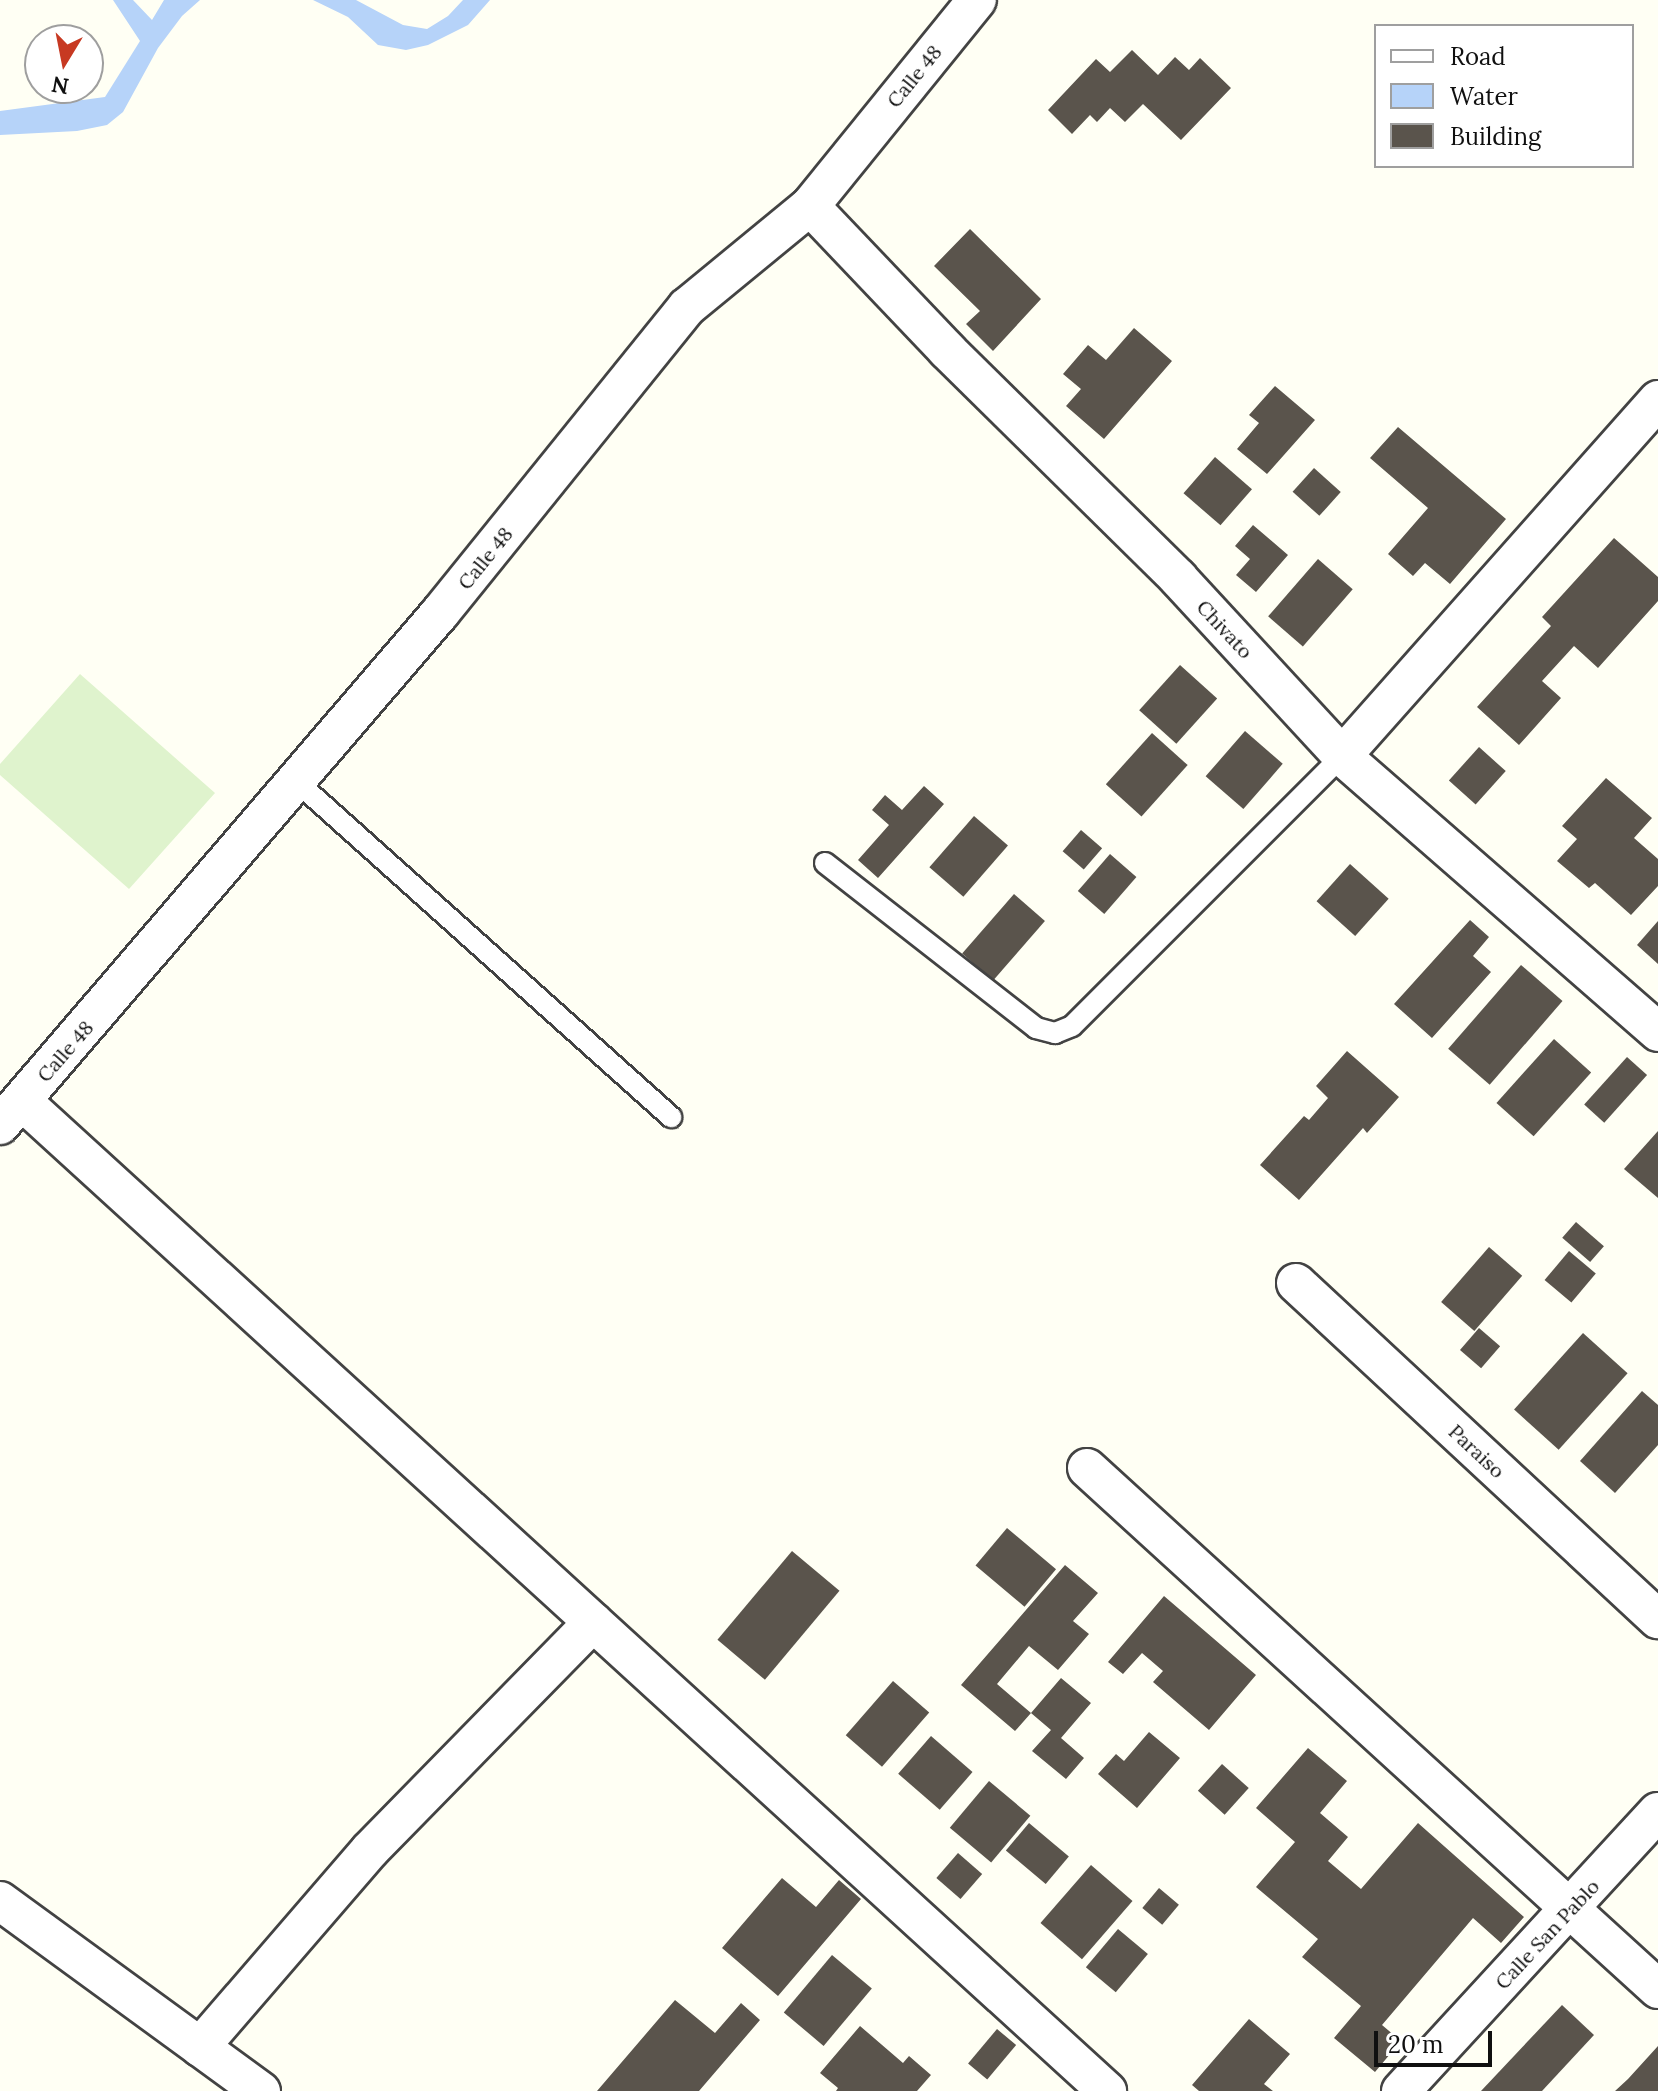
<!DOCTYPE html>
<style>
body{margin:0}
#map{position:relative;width:1658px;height:2091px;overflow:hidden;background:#fffff4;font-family:Lora,serif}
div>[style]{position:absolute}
.pitch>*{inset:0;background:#dff3cd}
.water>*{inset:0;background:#b6d3f9}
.building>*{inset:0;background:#5a544c;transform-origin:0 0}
.roads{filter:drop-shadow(2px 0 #434343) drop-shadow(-2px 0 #434343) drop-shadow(0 2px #434343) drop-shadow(0 -2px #434343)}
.lane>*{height:20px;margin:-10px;padding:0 10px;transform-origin:10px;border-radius:10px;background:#fff}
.street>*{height:38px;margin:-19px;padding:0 19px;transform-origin:19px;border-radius:19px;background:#fff}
span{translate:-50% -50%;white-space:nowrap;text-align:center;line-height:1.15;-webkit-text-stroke:8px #fff;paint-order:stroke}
.street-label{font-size:20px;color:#101010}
.legend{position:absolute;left:1374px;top:24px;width:260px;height:144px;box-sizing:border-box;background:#fff;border:2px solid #9f9f9f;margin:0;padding:10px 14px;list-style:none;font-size:24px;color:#101010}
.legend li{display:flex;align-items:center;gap:16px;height:40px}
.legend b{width:40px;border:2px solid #9f9f9f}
.north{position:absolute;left:24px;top:24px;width:80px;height:80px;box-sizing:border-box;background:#fff;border:2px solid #9f9f9f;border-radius:50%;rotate:190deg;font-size:22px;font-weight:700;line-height:32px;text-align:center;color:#101010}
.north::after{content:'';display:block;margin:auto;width:28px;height:36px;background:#c73922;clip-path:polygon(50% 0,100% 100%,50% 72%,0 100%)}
.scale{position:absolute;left:1374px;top:2031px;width:118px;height:36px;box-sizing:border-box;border:4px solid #101010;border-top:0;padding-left:10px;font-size:24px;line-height:28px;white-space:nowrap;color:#101010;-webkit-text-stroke:6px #fff;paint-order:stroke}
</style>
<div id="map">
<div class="pitch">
<div style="clip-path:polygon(80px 674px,215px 793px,129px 889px,0 775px,0 764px)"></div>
</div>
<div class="water">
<div style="clip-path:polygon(113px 0,133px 0,152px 20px,164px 0,200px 0,182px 16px,158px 48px,123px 112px,107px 125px,77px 131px,0 135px,0 111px,105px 97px,140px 41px)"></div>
<div style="clip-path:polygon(313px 0,356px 0,403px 25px,427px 29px,448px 16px,463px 0,490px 0,468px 25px,428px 45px,406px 50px,378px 45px,348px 17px)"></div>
</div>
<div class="building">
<div style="clip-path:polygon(1132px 50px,1158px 75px,1175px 57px,1189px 70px,1200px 58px,1231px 88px,1181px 140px,1143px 104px,1125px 122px,1110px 108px,1097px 122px,1090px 115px,1072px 134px,1048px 110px,1096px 59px,1110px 72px)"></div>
<div style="clip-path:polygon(970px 229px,1041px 299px,993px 351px,966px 324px,980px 311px,934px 266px)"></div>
<div style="clip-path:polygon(1134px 328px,1172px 361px,1104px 439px,1066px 406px,1081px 389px,1063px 374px,1088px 345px,1106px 360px)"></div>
<div style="clip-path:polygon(1275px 386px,1315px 420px,1267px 474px,1237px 449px,1259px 423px,1249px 415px)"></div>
<div style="clip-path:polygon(1398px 427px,1506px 519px,1450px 584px,1425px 563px,1413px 576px,1388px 554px,1428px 508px,1370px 458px)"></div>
<div style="left:1215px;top:457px;width:49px;height:48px;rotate:41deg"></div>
<div style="left:1314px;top:468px;width:36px;height:32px;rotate:42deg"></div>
<div style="clip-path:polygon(1253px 525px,1288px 555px,1256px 592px,1236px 575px,1250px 559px,1235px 546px)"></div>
<div style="clip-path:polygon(1614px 538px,1658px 577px,1658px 601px,1598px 668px,1574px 646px,1542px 681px,1561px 698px,1519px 745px,1477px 707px,1551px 626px,1542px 617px)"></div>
<div style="left:1318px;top:559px;width:46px;height:76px;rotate:41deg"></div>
<div style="left:1180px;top:665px;width:50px;height:61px;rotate:42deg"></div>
<div style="left:1245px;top:731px;width:50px;height:60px;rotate:41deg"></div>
<div style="left:1152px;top:733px;width:48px;height:69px;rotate:42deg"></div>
<div style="left:1479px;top:747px;width:36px;height:45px;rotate:42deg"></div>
<div style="clip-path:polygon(1606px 778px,1652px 818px,1634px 838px,1658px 859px,1658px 886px,1631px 915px,1595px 883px,1589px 888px,1557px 861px,1577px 839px,1562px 826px)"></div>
<div style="clip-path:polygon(924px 786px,944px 804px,878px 878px,858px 860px,889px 825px,872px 810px,885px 795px,902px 810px)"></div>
<div style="left:974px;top:816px;width:45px;height:68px;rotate:41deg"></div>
<div style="left:1081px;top:830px;width:28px;height:28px;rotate:41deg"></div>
<div style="left:1110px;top:854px;width:35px;height:49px;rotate:41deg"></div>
<div style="left:1350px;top:864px;width:52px;height:50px;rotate:42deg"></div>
<div style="left:1014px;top:894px;width:41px;height:79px;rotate:41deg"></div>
<div style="clip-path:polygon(1470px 920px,1489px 937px,1473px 956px,1491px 972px,1432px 1038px,1394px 1004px)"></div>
<div style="clip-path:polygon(1658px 921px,1658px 964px,1637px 945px)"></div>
<div style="left:1521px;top:965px;width:55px;height:111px;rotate:41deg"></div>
<div style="left:1554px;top:1039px;width:50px;height:86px;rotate:42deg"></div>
<div style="clip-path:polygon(1347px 1051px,1399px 1097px,1367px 1133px,1363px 1128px,1299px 1200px,1260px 1165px,1304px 1116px,1309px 1120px,1328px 1098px,1316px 1086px)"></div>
<div style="left:1627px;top:1057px;width:27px;height:64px;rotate:42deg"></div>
<div style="clip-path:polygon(1658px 1131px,1658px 1198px,1624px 1169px)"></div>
<div style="left:1576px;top:1222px;width:37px;height:21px;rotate:41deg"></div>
<div style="left:1489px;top:1247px;width:44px;height:73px;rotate:41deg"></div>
<div style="left:1569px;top:1251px;width:35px;height:38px;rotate:40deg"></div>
<div style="left:1479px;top:1328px;width:28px;height:29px;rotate:41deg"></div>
<div style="left:1583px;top:1333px;width:60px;height:103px;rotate:42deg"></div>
<div style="clip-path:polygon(1642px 1391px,1658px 1405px,1658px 1445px,1615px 1493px,1580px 1461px)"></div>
<div style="left:1007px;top:1528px;width:64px;height:49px;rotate:40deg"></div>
<div style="left:792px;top:1551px;width:62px;height:116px;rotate:40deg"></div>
<div style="clip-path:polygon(1065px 1565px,1098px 1593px,1073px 1621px,1089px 1634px,1058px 1670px,1029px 1646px,997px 1684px,1031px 1713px,1015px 1731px,961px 1685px)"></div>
<div style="clip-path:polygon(1164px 1596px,1256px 1675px,1209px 1730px,1153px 1682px,1163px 1671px,1142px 1653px,1123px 1674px,1108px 1662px)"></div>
<div style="clip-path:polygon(1061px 1678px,1091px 1703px,1061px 1738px,1084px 1758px,1066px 1779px,1032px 1751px,1051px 1730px,1031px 1713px)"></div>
<div style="left:893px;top:1681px;width:48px;height:72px;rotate:41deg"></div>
<div style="clip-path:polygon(1149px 1732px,1180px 1758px,1137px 1808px,1098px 1774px,1116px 1754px,1124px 1761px)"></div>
<div style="left:931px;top:1736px;width:55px;height:50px;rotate:41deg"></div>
<div style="clip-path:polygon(1308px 1748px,1347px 1781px,1320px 1813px,1348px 1837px,1328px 1861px,1361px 1889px,1418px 1823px,1524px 1917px,1501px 1943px,1473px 1918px,1382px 2025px,1401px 2041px,1375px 2072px,1334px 2038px,1361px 2006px,1302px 1957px,1318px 1939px,1256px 1887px,1295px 1842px,1256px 1808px)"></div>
<div style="left:1222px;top:1764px;width:36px;height:36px;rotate:42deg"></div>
<div style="left:989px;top:1781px;width:54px;height:61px;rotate:40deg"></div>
<div style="left:1029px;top:1823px;width:52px;height:36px;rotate:40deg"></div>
<div style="left:958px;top:1853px;width:32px;height:33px;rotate:41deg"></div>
<div style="left:1091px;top:1865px;width:55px;height:77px;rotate:41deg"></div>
<div style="clip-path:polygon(782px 1878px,816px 1907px,839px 1880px,861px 1899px,778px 1996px,722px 1948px)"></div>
<div style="left:1159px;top:1888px;width:26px;height:26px;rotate:40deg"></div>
<div style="left:1118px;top:1929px;width:39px;height:50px;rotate:40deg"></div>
<div style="left:832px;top:1955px;width:52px;height:75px;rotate:40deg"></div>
<div style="clip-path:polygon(675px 2000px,715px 2033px,741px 2003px,760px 2020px,699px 2091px,597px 2091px)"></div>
<div style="clip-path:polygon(1562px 2005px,1594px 2035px,1542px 2091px,1481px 2091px)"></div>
<div style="clip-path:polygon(1249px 2019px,1290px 2054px,1264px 2084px,1273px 2091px,1199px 2091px,1192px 2085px)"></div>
<div style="clip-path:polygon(860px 2026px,903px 2063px,909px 2056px,931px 2075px,917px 2091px,836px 2091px,838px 2088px,820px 2073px)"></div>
<div style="left:997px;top:2029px;width:25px;height:45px;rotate:40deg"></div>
<div style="clip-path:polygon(1658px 2046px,1658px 2091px,1615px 2091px,1628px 2079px)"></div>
</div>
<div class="roads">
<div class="lane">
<div style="left:296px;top:781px;width:504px;rotate:41.86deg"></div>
<div style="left:825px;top:863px;width:268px;rotate:38deg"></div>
<div style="left:1036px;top:1028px;width:20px;rotate:15deg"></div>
<div style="left:1055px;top:1033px;width:18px;rotate:-22deg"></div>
<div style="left:1072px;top:1026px;width:382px;rotate:-45deg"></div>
</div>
<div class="street">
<div style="left:810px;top:206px;width:199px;rotate:46.4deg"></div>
<div style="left:947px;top:350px;width:325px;rotate:44.6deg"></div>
<div style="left:1178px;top:578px;width:242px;rotate:47.3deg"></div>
<div style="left:1342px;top:756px;width:420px;rotate:41.1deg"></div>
<div style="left:1342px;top:756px;width:476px;rotate:-48.4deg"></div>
<div style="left:22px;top:1101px;width:1469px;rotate:42.38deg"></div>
<div style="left:0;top:1125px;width:675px;rotate:-49.33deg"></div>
<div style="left:440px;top:613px;width:393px;rotate:-51.1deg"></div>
<div style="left:687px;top:307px;width:159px;rotate:-39.4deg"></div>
<div style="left:810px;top:206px;width:265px;rotate:-51deg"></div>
<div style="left:1296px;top:1283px;width:494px;rotate:42.9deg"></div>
<div style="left:1087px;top:1468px;width:773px;rotate:42.38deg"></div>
<div style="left:0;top:1901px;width:323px;rotate:36.1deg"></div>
<div style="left:200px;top:2047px;width:260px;rotate:-49.2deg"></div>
<div style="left:370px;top:1850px;width:319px;rotate:-45.6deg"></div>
<div style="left:1401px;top:2091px;width:379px;rotate:-47.4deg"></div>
</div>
</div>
<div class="street-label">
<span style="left:914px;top:76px;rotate:-51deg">Calle 48</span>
<span style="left:485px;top:558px;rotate:-51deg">Calle 48</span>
<span style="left:1225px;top:629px;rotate:47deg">Chivato</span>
<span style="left:65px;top:1051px;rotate:-49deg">Calle 48</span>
<span style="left:1477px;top:1451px;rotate:43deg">Paraiso</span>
<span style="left:1547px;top:1934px;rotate:-47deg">Calle San Pablo</span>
</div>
<ul class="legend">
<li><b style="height:10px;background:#fff"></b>Road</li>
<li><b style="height:22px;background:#b6d3f9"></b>Water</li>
<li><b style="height:22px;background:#5a544c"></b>Building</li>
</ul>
<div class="north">N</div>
<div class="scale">20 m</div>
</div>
